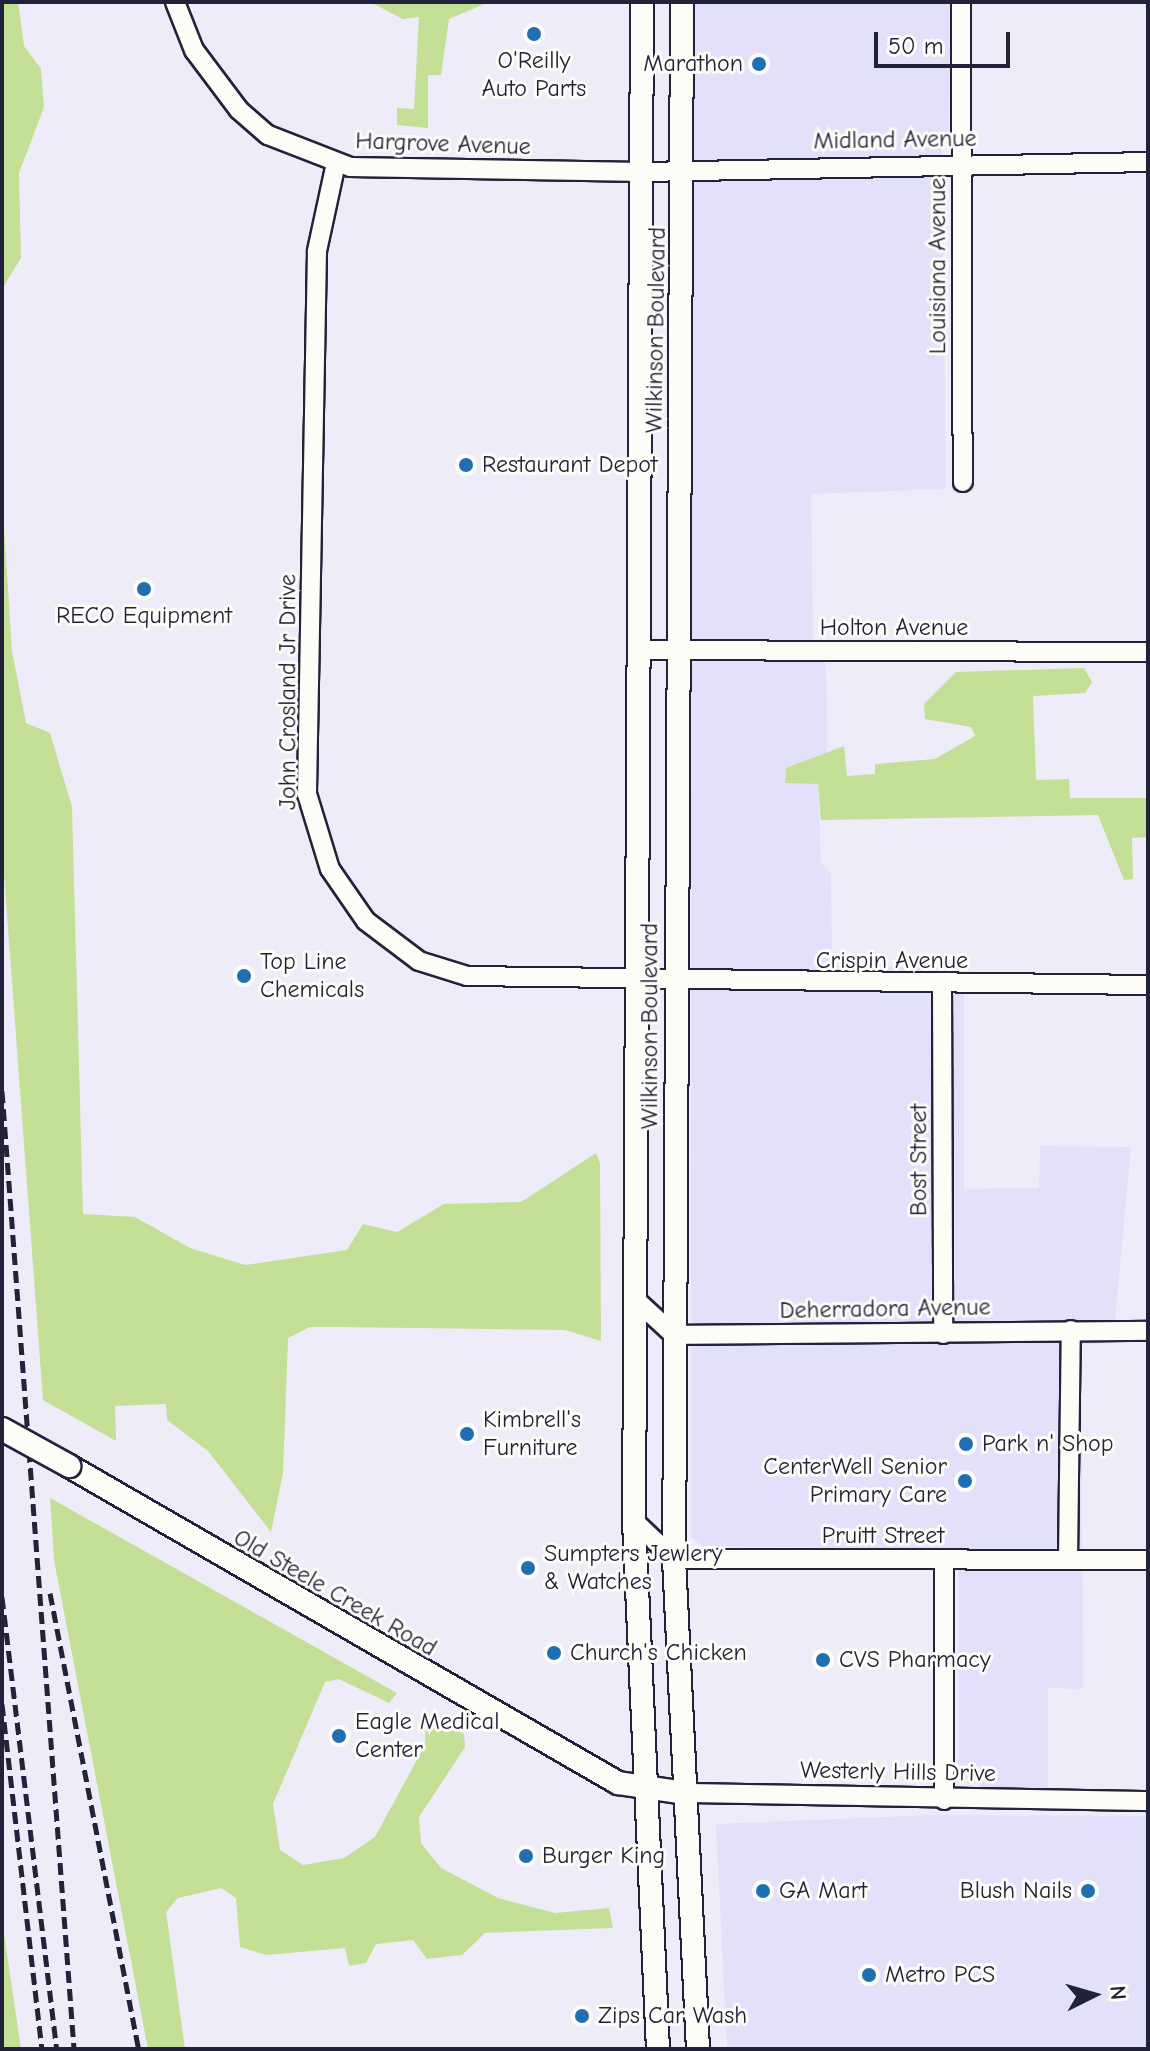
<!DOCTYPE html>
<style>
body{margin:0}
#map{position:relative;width:1150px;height:2051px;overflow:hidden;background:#edecf8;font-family:"Comic Neue",sans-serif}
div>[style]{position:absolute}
.built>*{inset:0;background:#e2e1f9}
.green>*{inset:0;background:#c4df96}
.roads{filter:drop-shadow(2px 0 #22223b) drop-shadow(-2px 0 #22223b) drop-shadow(0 2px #22223b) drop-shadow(0 -2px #22223b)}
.minor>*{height:18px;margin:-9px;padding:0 9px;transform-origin:9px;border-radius:9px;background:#fdfcf7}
.major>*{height:22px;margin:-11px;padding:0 11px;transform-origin:11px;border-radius:11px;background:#fdfcf7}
.rail>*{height:5px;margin-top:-2.5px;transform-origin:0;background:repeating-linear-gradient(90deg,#22223b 0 12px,transparent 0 18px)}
.bridges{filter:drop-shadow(2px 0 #22223b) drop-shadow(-2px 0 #22223b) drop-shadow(0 2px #22223b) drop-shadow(0 -2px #22223b)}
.major-bridge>*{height:22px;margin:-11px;padding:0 11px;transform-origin:11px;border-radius:11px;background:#fdfcf7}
.dots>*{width:22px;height:22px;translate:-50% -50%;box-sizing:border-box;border:4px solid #fdfcf7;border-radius:50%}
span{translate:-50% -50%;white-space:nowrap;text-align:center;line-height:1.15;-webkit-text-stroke:6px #fdfcf7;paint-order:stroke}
.poi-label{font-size:24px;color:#22223b}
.right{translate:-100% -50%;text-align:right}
.left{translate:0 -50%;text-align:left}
.street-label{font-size:24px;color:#22223b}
.frame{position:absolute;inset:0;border:4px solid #22223b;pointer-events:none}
.north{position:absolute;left:1054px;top:1955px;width:80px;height:80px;-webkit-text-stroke:6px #fdfcf7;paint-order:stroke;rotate:85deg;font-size:22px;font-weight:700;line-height:32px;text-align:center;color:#22223b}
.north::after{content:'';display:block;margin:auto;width:28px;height:36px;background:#22223b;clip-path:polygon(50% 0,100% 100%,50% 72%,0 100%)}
.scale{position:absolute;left:874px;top:32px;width:136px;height:36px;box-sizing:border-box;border:4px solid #22223b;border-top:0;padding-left:10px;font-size:24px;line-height:28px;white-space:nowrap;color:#22223b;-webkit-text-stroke:6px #fdfcf7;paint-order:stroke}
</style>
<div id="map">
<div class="built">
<div style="clip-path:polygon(692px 2px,951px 2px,949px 137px,942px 148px,946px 489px,811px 494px,813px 642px,826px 666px,827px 752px,786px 768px,785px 783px,818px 784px,821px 863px,831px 874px,832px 966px,964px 967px,964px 1189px,1039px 1188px,1040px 1146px,1131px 1147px,1113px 1343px,1081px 1344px,1083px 1689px,1048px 1688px,1048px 1788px,983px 1788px,958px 1774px,958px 1549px,702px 1546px,691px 1537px)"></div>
<div style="clip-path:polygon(936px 1815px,1148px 1816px,1148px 2049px,727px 2049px,716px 1824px)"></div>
</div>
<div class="green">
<div style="clip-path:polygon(2px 2px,18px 2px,24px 46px,41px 69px,44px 107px,19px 173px,21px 258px,2px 289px)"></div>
<div style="clip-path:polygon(370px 2px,489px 2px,449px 19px,441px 75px,428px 75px,428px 128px,397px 125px,397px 108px,414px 109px,419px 17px,403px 19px)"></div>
<div style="clip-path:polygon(2px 497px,12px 651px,26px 723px,50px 733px,72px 807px,83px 1214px,135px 1217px,190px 1248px,245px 1265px,347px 1250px,363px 1224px,397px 1232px,444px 1204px,521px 1202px,596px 1153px,600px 1164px,601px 1341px,565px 1330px,342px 1327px,310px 1327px,288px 1338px,283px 1473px,271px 1532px,208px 1451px,167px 1420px,166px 1404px,115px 1406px,116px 1441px,43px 1400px,2px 847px)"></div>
<div style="clip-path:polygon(1084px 668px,1092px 682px,1085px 693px,1033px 696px,1036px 780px,1069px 779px,1070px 798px,1148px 798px,1148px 837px,1132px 838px,1133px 879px,1124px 880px,1098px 815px,821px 820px,818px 784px,785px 783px,786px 768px,844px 746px,847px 776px,875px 774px,875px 764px,935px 759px,975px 736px,971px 727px,925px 719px,924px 704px,956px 672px)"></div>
<div style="clip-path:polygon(50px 1498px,397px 1693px,389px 1703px,339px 1679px,325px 1682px,273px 1804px,280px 1850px,303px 1865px,344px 1858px,375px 1837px,425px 1745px,426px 1713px,464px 1734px,465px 1747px,419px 1817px,421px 1843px,441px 1868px,498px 1898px,555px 1913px,609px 1908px,613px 1928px,485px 1933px,462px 1955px,427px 1959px,413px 1940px,376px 1944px,366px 1963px,349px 1966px,345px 1948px,266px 1955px,240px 1947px,236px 1898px,221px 1888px,178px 1898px,166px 1912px,185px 2049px,148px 2049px,54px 1560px)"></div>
<div style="clip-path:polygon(2px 1920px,21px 2049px,2px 2049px)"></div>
</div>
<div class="roads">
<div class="minor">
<div style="left:175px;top:2px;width:52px;rotate:68.4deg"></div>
<div style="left:194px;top:50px;width:75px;rotate:53.1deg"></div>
<div style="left:239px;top:110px;width:38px;rotate:41deg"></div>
<div style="left:268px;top:135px;width:88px;rotate:21.3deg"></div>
<div style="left:350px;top:167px;width:293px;rotate:1deg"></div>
<div style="left:643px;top:172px;width:505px;rotate:-1.13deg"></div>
<div style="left:961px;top:2px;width:480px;rotate:89.8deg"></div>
<div style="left:336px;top:163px;width:90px;rotate:102.2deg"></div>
<div style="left:317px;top:251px;width:543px;rotate:91.06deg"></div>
<div style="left:307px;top:794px;width:78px;rotate:73deg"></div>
<div style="left:330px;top:869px;width:63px;rotate:55.3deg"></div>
<div style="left:366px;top:921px;width:66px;rotate:37deg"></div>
<div style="left:419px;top:961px;width:50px;rotate:17.4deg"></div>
<div style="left:467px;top:976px;width:681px;rotate:0.76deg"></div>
<div style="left:639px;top:650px;width:509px;rotate:0.23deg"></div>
<div style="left:942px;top:986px;width:348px;rotate:89.8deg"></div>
<div style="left:637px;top:1301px;width:50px;rotate:42.6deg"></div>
<div style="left:674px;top:1335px;width:474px;rotate:-0.5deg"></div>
<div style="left:634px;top:1521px;width:55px;rotate:43.5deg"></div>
<div style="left:674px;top:1559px;width:474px;rotate:0.1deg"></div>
<div style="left:1068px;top:1560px;width:230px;rotate:-89.3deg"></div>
<div style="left:944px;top:1561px;width:239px;rotate:90deg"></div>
<div style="left:685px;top:1793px;width:463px;rotate:1deg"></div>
</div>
<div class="major">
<div style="left:642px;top:2px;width:1519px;rotate:90.3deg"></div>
<div style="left:634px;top:1521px;width:529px;rotate:87.4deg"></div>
<div style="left:682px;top:2px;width:1557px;rotate:90.29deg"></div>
<div style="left:674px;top:1559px;width:491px;rotate:87.2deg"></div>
<div style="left:69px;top:1466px;width:634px;rotate:30deg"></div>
<div style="left:618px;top:1783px;width:68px;rotate:8.5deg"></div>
</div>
</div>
<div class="rail">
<div style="left:2px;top:1091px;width:961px;rotate:85.7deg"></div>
<div style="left:50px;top:1593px;width:465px;rotate:79deg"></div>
<div style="left:2px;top:1597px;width:455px;rotate:83.1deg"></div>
<div style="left:2px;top:1704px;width:347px;rotate:83.4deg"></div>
</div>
<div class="bridges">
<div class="major-bridge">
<div style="left:2px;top:1429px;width:77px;rotate:28.9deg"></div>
</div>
</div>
<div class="dots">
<div style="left:534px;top:34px;background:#1f6fb2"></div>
<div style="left:759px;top:64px;background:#1f6fb2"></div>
<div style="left:466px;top:465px;background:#1f6fb2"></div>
<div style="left:144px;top:589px;background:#1f6fb2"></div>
<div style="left:244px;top:976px;background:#1f6fb2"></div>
<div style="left:467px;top:1434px;background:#1f6fb2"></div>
<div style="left:966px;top:1444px;background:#1f6fb2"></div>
<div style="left:965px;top:1481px;background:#1f6fb2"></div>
<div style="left:528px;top:1568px;background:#1f6fb2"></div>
<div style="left:554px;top:1653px;background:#1f6fb2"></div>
<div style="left:823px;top:1660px;background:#1f6fb2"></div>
<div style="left:339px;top:1736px;background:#1f6fb2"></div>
<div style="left:526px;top:1856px;background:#1f6fb2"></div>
<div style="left:763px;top:1891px;background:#1f6fb2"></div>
<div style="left:1088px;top:1891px;background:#1f6fb2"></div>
<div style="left:869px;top:1975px;background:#1f6fb2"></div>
<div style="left:582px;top:2016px;background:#1f6fb2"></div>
</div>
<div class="poi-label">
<span style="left:534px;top:75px">O'Reilly<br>Auto Parts</span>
<span class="right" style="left:743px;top:64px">Marathon</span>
<span class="left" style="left:482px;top:465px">Restaurant Depot</span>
<span style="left:144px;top:616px">RECO Equipment</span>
<span class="left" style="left:260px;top:976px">Top Line<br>Chemicals</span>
<span class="left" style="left:483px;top:1434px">Kimbrell's<br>Furniture</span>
<span class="left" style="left:982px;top:1444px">Park n' Shop</span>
<span class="right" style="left:947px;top:1481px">CenterWell Senior<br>Primary Care</span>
<span class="left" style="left:544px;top:1568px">Sumpters Jewlery<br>&amp; Watches</span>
<span class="left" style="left:570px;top:1653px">Church's Chicken</span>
<span class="left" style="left:839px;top:1660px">CVS Pharmacy</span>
<span class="left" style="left:355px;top:1736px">Eagle Medical<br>Center</span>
<span class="left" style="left:542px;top:1856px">Burger King</span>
<span class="left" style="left:779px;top:1891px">GA Mart</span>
<span class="right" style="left:1072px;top:1891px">Blush Nails</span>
<span class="left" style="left:885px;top:1975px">Metro PCS</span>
<span class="left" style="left:598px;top:2016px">Zips Car Wash</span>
</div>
<div class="street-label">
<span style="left:895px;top:140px;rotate:-1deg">Midland Avenue</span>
<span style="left:443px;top:144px;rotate:2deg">Hargrove Avenue</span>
<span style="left:938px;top:266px;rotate:-90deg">Louisiana Avenue</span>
<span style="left:656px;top:330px;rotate:-89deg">Wilkinson Boulevard</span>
<span style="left:894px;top:628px">Holton Avenue</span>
<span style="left:288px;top:692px;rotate:-90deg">John Crosland Jr Drive</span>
<span style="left:892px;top:961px">Crispin Avenue</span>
<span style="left:650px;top:1026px;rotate:-90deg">Wilkinson Boulevard</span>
<span style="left:919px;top:1160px;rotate:-90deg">Bost Street</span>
<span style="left:885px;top:1309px;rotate:-1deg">Deherradora Avenue</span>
<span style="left:883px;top:1536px">Pruitt Street</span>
<span style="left:335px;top:1593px;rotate:30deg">Old Steele Creek Road</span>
<span style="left:898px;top:1772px;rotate:1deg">Westerly Hills Drive</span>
</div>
<div class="frame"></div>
<div class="north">N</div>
<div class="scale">50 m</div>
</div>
